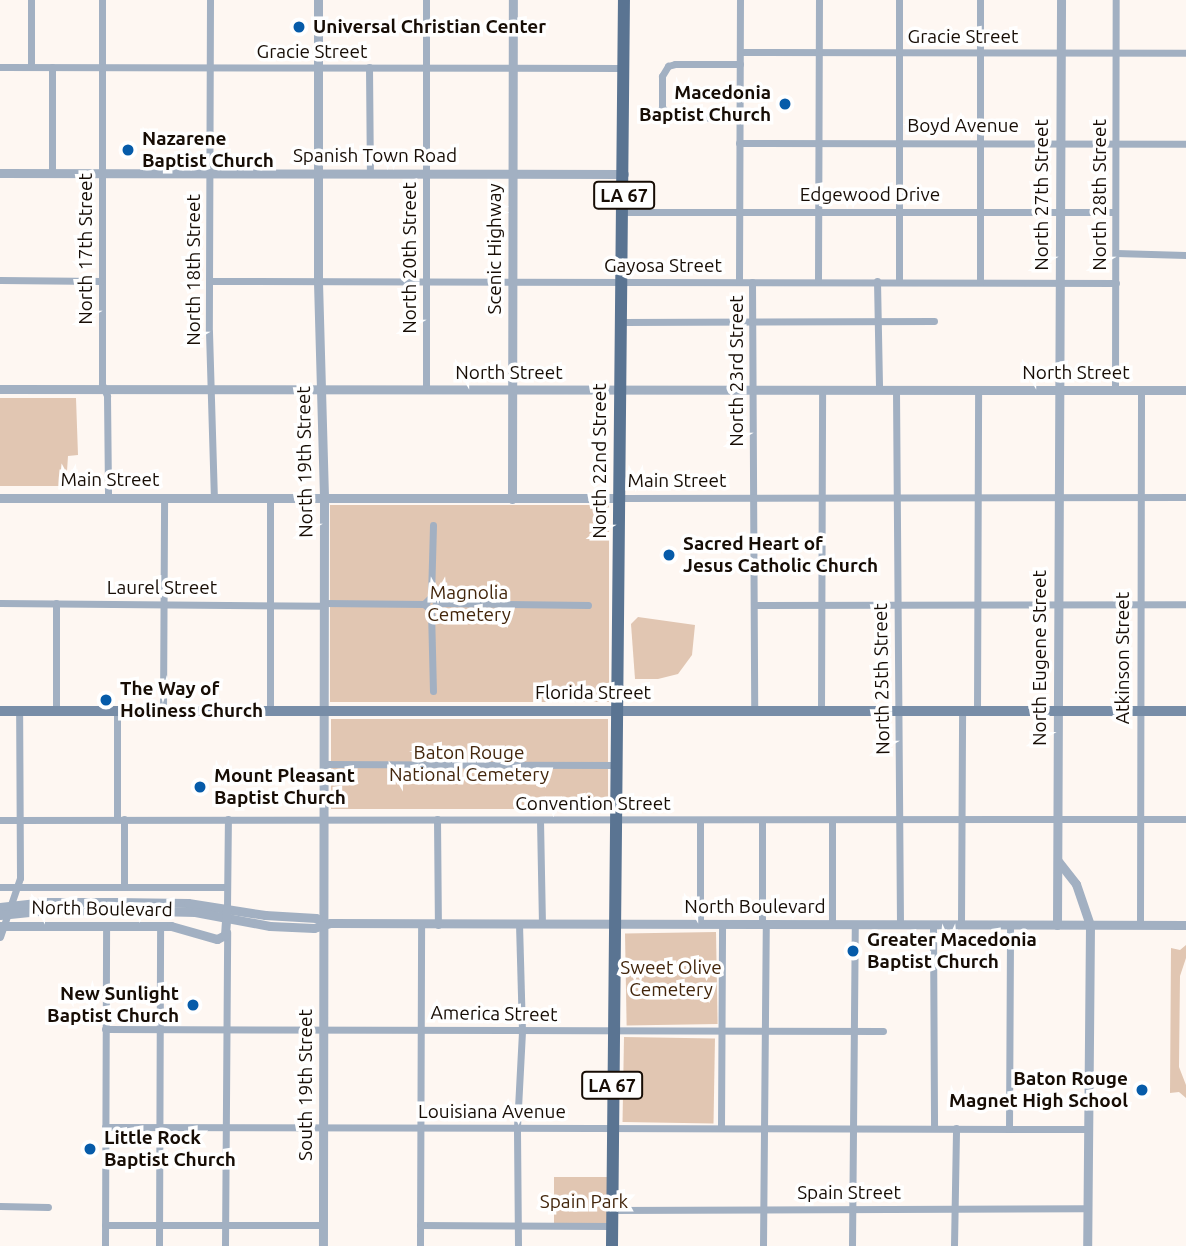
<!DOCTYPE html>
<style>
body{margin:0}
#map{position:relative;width:1186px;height:1246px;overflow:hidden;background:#fef7f2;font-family:Ubuntu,sans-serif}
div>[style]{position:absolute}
.green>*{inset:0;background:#e1c6b2;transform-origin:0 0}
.minor>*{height:7px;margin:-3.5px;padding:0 3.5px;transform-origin:3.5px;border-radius:3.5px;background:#a2b0c2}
.tertiary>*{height:9px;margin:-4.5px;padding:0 4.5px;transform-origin:4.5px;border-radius:4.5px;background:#a2b0c2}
.secondary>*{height:10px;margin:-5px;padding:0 5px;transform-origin:5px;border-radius:5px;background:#788da7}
.primary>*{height:12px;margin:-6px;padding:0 6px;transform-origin:6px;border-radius:6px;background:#5a7492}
.tertiary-bridge>*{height:9px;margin:-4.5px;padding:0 4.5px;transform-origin:4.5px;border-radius:4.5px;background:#a2b0c2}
.dots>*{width:19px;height:19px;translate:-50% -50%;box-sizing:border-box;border:4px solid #fff;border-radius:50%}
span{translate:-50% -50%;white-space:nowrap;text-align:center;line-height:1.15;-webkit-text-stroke:7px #fff;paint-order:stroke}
.shield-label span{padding:2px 5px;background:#fff;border:2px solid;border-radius:5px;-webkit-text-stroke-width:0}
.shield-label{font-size:18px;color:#170d05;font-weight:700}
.poi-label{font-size:19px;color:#170d05;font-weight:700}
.left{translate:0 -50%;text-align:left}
.right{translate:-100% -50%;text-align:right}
.street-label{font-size:19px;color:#170d05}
.park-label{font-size:19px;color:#43260c}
</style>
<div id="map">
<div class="green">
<div style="clip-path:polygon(0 398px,76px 398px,78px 455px,68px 456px,66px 486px,0 486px)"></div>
<div style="left:330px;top:505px;width:279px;height:197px"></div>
<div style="clip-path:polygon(638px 617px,695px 625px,692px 655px,678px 674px,658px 679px,635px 679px,631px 624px)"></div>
<div style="left:331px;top:719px;width:277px;height:90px"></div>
<div style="left:716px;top:932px;width:92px;height:91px;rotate:89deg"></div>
<div style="clip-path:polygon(1186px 945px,1186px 958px,1180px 976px,1179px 1067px,1186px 1085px,1186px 1098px,1179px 1092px,1170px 1093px,1171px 948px,1180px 950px)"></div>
<div style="left:624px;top:1037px;width:91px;height:85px;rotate:1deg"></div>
<div style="left:554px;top:1177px;width:59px;height:48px"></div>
</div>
<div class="minor">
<div style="left:31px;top:0;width:67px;rotate:90deg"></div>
<div style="left:102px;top:0;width:384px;rotate:90deg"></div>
<div style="left:102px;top:384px;width:13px;rotate:67deg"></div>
<div style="left:107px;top:396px;width:102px;rotate:89.4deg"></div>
<div style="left:210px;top:0;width:332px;rotate:90.2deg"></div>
<div style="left:209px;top:332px;width:166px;rotate:88.3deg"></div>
<div style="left:426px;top:0;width:390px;rotate:90deg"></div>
<div style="left:899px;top:0;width:281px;rotate:90deg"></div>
<div style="left:740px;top:52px;width:446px;rotate:0.1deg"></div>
<div style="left:0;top:67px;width:624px;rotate:0.09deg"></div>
<div style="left:369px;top:67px;width:107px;rotate:89.5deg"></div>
<div style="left:739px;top:119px;width:69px;rotate:-177.5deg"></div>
<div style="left:670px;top:116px;width:12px;rotate:-132deg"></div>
<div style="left:662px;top:107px;width:31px;rotate:-90deg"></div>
<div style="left:662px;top:76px;width:12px;rotate:-59deg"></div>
<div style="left:668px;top:66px;width:7px;rotate:-16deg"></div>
<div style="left:675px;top:64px;width:65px"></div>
<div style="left:739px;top:143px;width:447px;rotate:0.1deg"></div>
<div style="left:52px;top:173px;width:106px;rotate:-90deg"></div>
<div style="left:624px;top:212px;width:491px"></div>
<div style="left:1116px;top:253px;width:70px;rotate:1.6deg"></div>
<div style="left:0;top:280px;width:101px;rotate:0.6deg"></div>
<div style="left:210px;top:281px;width:906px;rotate:0.13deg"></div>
<div style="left:818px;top:281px;width:281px;rotate:-89.8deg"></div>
<div style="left:877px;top:281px;width:109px;rotate:88.9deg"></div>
<div style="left:739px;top:282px;width:282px;rotate:-89.8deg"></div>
<div style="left:752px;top:282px;width:430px;rotate:89.7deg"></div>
<div style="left:980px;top:282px;width:282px;rotate:-90deg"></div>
<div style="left:623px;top:322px;width:311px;rotate:-0.2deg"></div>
<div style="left:896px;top:391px;width:533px;rotate:89.57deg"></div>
<div style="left:1115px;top:391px;width:391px;rotate:-89.9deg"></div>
<div style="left:619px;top:498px;width:567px;rotate:-0.1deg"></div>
<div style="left:431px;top:597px;width:72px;rotate:-88.4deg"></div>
<div style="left:0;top:603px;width:324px;rotate:0.5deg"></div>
<div style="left:324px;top:603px;width:100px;rotate:0.6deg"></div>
<div style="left:424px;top:604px;width:9px;rotate:41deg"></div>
<div style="left:431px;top:610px;width:10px;rotate:-45deg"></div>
<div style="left:438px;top:603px;width:9px;rotate:-139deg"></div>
<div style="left:431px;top:597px;width:10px;rotate:135deg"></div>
<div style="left:438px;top:603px;width:150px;rotate:0.8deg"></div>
<div style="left:754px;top:605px;width:432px;rotate:-0.1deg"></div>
<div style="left:431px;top:610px;width:81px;rotate:88.6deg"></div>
<div style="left:56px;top:710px;width:107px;rotate:-90deg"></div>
<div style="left:163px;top:710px;width:212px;rotate:-89.7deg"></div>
<div style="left:270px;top:711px;width:213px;rotate:-90deg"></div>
<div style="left:821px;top:712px;width:321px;rotate:-89.8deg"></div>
<div style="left:977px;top:712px;width:322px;rotate:-89.8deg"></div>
<div style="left:323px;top:764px;width:295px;rotate:0.2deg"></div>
<div style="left:117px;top:819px;width:109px;rotate:-90deg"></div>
<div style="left:437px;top:819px;width:106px;rotate:89.5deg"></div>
<div style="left:0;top:820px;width:1186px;rotate:-0.05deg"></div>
<div style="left:540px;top:820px;width:104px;rotate:88.9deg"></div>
<div style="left:700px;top:820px;width:104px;rotate:90deg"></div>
<div style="left:832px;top:820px;width:105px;rotate:90deg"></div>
<div style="left:0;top:887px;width:227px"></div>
<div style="left:124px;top:887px;width:68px;rotate:-90deg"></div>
<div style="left:227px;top:908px;width:89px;rotate:-89.4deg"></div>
<div style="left:762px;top:924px;width:104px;rotate:-90deg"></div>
<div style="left:933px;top:924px;width:204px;rotate:89.7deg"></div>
<div style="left:961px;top:924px;width:212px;rotate:-89.7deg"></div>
<div style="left:1140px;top:925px;width:534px;rotate:-89.89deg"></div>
<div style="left:0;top:937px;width:62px;rotate:-71.3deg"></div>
<div style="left:20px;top:878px;width:167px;rotate:-90.3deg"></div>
<div style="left:105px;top:1029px;width:778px;rotate:0.15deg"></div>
<div style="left:105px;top:1127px;width:984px;rotate:0.12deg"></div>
<div style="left:721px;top:1128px;width:204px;rotate:-89.7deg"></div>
<div style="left:1009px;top:1129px;width:204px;rotate:-89.7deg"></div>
<div style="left:0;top:1206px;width:48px;rotate:1.2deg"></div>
<div style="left:612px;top:1210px;width:474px;rotate:-0.2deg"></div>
<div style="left:105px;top:1225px;width:218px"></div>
<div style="left:420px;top:1225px;width:192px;rotate:0.3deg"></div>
<div style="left:105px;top:1246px;width:320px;rotate:-89.8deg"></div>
<div style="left:159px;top:1246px;width:320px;rotate:-89.8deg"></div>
<div style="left:225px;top:1246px;width:314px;rotate:-89.6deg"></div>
<div style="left:420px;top:1246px;width:321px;rotate:-89.8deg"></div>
<div style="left:518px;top:1246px;width:119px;rotate:-90.5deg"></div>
<div style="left:517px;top:1127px;width:96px;rotate:-87deg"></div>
<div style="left:522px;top:1031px;width:107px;rotate:-91.6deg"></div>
<div style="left:763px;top:1246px;width:322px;rotate:-89.5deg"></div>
<div style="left:852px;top:1246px;width:322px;rotate:-89.5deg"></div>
<div style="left:954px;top:1246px;width:118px;rotate:-89deg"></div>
</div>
<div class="tertiary">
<div style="left:318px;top:0;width:282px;rotate:90deg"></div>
<div style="left:318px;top:282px;width:216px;rotate:88.4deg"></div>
<div style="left:324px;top:498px;width:748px;rotate:90.08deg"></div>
<div style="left:0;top:173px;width:624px;rotate:0.09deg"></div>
<div style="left:0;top:389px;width:1186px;rotate:0.05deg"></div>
<div style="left:0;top:498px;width:619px"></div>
<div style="left:512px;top:499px;width:499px;rotate:-89.9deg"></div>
<div style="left:1058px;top:861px;width:29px;rotate:52deg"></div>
<div style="left:1076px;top:884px;width:43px;rotate:71.1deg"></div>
<div style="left:1090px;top:925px;width:321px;rotate:90.5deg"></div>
<div style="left:115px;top:902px;width:73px;rotate:0.8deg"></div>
<div style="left:188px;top:903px;width:78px;rotate:8.9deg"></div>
<div style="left:265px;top:915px;width:51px;rotate:3.4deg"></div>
<div style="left:316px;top:918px;width:9px;rotate:32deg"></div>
<div style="left:115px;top:910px;width:80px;rotate:1.4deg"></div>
<div style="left:195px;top:912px;width:76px;rotate:10.6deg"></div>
<div style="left:270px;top:926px;width:44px;rotate:2.6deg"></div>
<div style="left:314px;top:928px;width:17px;rotate:-17deg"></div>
<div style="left:330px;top:923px;width:856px;rotate:0.13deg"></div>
<div style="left:1057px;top:925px;width:925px;rotate:-89.75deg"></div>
<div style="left:0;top:926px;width:171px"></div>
<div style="left:171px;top:926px;width:48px;rotate:15.8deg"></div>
<div style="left:217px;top:939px;width:9px;rotate:-27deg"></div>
<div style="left:225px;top:935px;width:27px;rotate:-86deg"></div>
</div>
<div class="secondary">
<div style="left:0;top:711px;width:1186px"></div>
</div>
<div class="primary">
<div style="left:612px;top:1246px;width:1246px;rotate:-89.45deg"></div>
</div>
<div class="tertiary-bridge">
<div style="left:0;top:907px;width:46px;rotate:-6.2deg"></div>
<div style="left:46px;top:902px;width:69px"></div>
<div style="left:0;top:915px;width:39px;rotate:-6deg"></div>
<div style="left:39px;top:911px;width:76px;rotate:-0.8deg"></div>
</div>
<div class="dots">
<div style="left:299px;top:27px;background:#065ba9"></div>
<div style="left:785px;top:104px;background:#065ba9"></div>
<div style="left:128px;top:150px;background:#065ba9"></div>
<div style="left:669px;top:555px;background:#065ba9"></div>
<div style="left:106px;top:700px;background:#065ba9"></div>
<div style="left:200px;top:787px;background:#065ba9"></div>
<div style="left:853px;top:951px;background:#065ba9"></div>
<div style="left:193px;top:1005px;background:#065ba9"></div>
<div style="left:1142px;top:1090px;background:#065ba9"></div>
<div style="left:90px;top:1149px;background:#065ba9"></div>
</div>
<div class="shield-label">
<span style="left:624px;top:195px">LA 67</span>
<span style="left:612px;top:1085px">LA 67</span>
</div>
<div class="poi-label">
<span class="left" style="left:313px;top:27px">Universal Christian Center</span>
<span class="right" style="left:771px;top:104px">Macedonia<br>Baptist Church</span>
<span class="left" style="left:142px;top:150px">Nazarene<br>Baptist Church</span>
<span class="left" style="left:683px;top:555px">Sacred Heart of<br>Jesus Catholic Church</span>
<span class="left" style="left:120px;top:700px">The Way of<br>Holiness Church</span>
<span class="left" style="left:214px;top:787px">Mount Pleasant<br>Baptist Church</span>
<span class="left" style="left:867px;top:951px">Greater Macedonia<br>Baptist Church</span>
<span class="right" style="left:179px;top:1005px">New Sunlight<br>Baptist Church</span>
<span class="right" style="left:1128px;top:1090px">Baton Rouge<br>Magnet High School</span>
<span class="left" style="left:104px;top:1149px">Little Rock<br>Baptist Church</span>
</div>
<div class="street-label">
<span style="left:963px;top:37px">Gracie Street</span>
<span style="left:312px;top:52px">Gracie Street</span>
<span style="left:963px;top:126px">Boyd Avenue</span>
<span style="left:375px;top:156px">Spanish Town Road</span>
<span style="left:870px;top:195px">Edgewood Drive</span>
<span style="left:1042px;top:195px;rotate:-90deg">North 27th Street</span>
<span style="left:1100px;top:195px;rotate:-90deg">North 28th Street</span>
<span style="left:86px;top:249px;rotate:-90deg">North 17th Street</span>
<span style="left:495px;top:249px;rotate:-90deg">Scenic Highway</span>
<span style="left:410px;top:258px;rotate:-90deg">North 20th Street</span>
<span style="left:663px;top:266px">Gayosa Street</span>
<span style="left:194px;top:270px;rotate:-90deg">North 18th Street</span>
<span style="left:737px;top:371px;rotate:-90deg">North 23rd Street</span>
<span style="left:509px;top:373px">North Street</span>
<span style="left:1076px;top:373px">North Street</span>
<span style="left:600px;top:461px;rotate:-90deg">North 22nd Street</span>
<span style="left:305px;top:462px;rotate:-91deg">North 19th Street</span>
<span style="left:110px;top:480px">Main Street</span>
<span style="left:677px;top:481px">Main Street</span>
<span style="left:162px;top:588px">Laurel Street</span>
<span style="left:1040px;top:658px;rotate:-90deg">North Eugene Street</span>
<span style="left:1123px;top:658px;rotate:-90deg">Atkinson Street</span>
<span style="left:882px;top:679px;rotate:-91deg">North 25th Street</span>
<span style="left:593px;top:693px">Florida Street</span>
<span style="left:593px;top:804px">Convention Street</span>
<span style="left:755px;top:907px">North Boulevard</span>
<span style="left:102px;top:909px;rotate:1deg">North Boulevard</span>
<span style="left:494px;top:1014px;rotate:1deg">America Street</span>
<span style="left:306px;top:1085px;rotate:-90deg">South 19th Street</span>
<span style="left:492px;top:1112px">Louisiana Avenue</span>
<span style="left:849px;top:1193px">Spain Street</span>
</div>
<div class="park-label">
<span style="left:469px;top:604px">Magnolia<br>Cemetery</span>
<span style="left:469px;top:764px">Baton Rouge<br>National Cemetery</span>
<span style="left:671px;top:979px">Sweet Olive<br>Cemetery</span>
<span style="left:584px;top:1202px">Spain Park</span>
</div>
</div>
